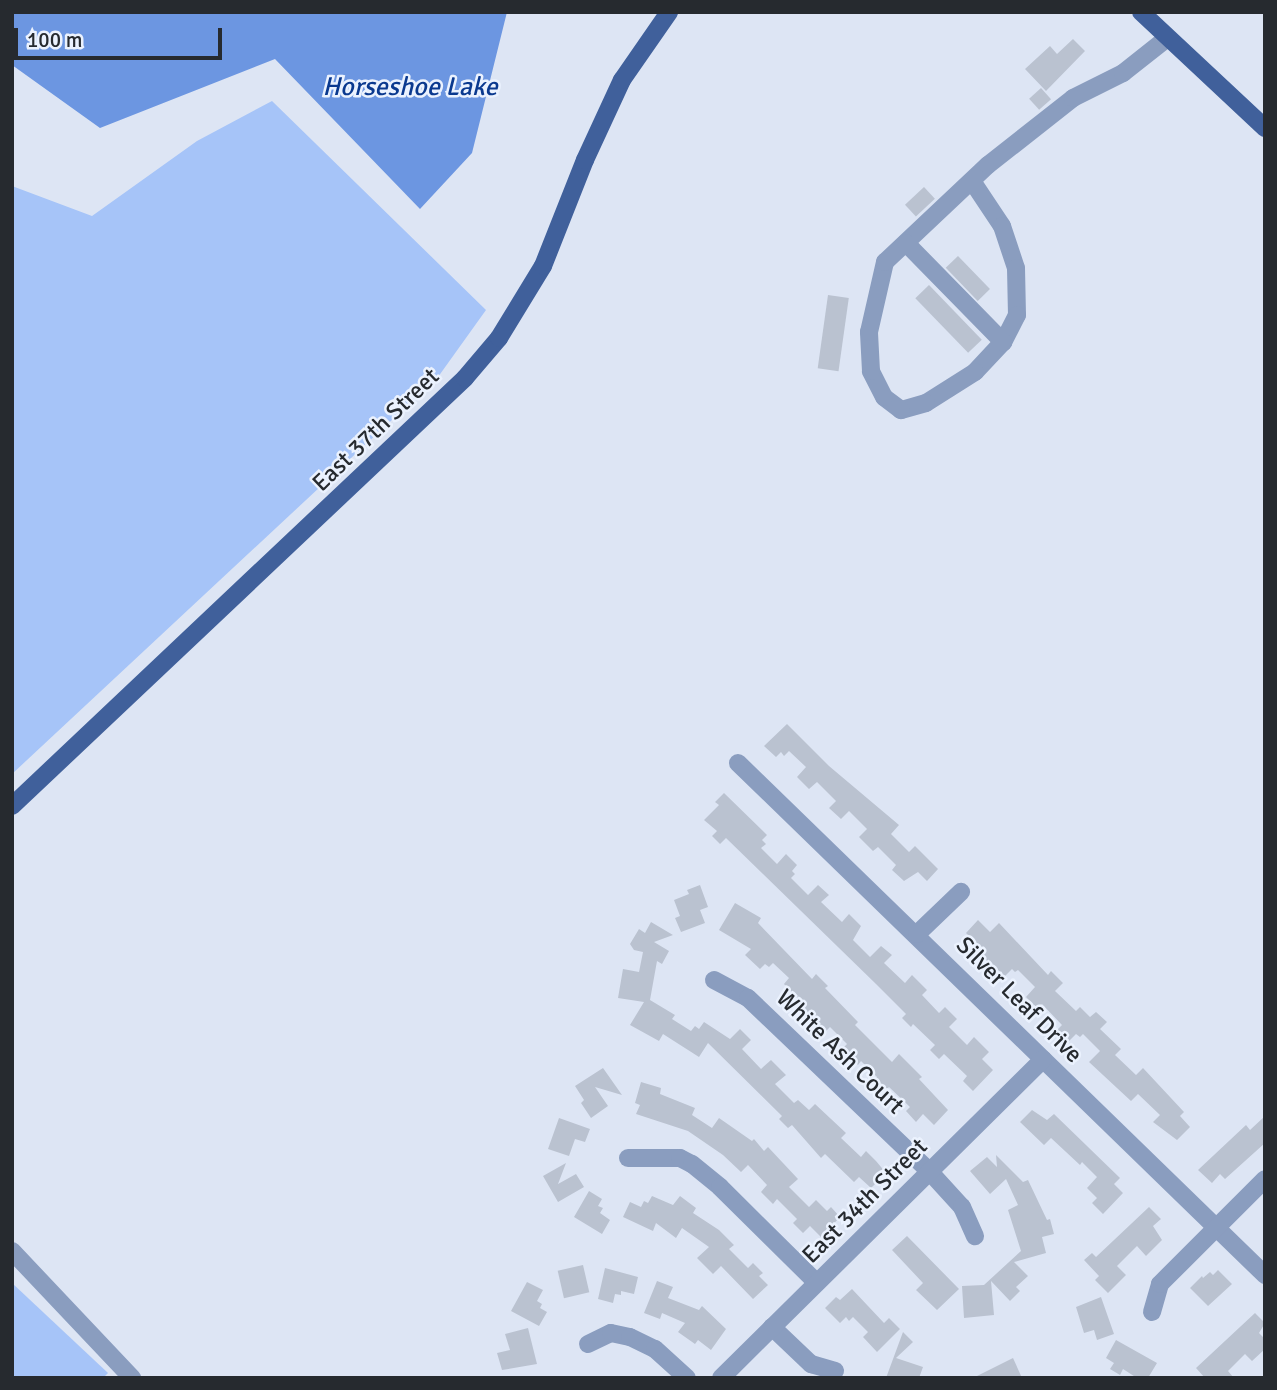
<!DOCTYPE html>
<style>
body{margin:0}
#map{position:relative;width:1277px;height:1390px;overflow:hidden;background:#dde5f4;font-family:Signika,sans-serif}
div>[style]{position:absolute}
.green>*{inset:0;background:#a6c4f8}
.water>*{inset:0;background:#6c96e1}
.building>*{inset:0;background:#bac2d0;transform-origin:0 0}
.minor>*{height:18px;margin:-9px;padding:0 9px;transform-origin:9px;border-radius:9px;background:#8a9dbf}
.major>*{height:18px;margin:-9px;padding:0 9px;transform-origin:9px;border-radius:9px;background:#40609b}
span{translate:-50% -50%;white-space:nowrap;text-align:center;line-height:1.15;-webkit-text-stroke:5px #ebf2fe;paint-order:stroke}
.street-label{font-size:24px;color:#262a2f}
.water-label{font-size:26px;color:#0a398f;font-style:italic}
.frame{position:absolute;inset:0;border:14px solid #262a2f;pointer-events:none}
.scale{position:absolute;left:14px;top:28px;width:208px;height:32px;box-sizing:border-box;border:4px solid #262a2f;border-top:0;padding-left:9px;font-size:21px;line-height:24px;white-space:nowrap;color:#262a2f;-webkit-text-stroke:5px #ebf2fe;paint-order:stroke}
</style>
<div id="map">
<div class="green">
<div style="clip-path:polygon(272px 101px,486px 310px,438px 377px,12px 774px,12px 186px,92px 216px,197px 141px)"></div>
<div style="clip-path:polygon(12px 1283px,108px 1373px,103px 1378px,12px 1378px)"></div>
</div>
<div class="water">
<div style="clip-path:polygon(12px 12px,507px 12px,472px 153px,420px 209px,275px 59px,100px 128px,12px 65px)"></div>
</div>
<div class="building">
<div style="clip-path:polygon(1073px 39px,1085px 51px,1046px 91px,1025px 69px,1050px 46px,1057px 54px)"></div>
<div style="left:1041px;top:88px;width:15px;height:16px;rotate:48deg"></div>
<div style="left:924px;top:187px;width:16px;height:26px;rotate:47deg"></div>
<div style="left:958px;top:256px;width:46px;height:17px;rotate:46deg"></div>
<div style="left:929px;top:285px;width:76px;height:19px;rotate:46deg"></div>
<div style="left:828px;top:295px;width:21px;height:74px;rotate:8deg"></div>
<div style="clip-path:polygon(787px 724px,829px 766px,899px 825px,891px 834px,909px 852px,915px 846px,938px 869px,927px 881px,918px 872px,904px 881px,892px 870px,896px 865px,878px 847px,873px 851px,859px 837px,867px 829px,849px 811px,841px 819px,829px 808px,836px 801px,817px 782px,809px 789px,797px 777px,806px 767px,789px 751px,784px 756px,781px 752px,776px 757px,764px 746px)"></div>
<div style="clip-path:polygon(724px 793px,767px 835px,762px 840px,766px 844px,761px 848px,777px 864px,786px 854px,797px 865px,792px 871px,795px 874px,791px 878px,808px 895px,818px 885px,829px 895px,821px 902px,842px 922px,849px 914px,861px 926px,853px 940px,870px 957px,881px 946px,892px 955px,884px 963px,905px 983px,912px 975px,927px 990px,922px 995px,939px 1013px,945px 1007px,957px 1019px,949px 1027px,967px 1045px,974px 1037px,989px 1052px,982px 1059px,993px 1070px,973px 1091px,963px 1081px,967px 1076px,944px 1054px,939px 1059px,930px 1050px,935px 1045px,913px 1024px,911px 1027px,902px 1018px,906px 1014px,876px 984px,726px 838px,720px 844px,712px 836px,717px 831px,704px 820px,719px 805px,715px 802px)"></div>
<div style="clip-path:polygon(700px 885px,708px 907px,700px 910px,705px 923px,681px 932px,675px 918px,680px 916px,674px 900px,689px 894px,687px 890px)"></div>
<div style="clip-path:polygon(735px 903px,761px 918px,758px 923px,812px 979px,816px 974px,828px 986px,825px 988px,858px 1022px,855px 1025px,892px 1062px,899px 1054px,922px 1077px,919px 1079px,948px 1110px,934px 1125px,923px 1114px,916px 1122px,906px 1111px,910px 1107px,889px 1087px,885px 1091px,874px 1080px,877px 1077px,861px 1061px,858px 1065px,842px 1049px,847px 1044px,830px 1027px,824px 1033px,791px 1000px,795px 996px,784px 984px,789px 978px,773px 963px,769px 967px,765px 964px,760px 969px,745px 955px,751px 949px,719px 930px)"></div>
<div style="clip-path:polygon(978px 920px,990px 932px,999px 923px,1048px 975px,1051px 971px,1063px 983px,1055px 991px,1076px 1011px,1080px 1007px,1090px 1017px,1096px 1012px,1107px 1022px,1100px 1029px,1121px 1049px,1115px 1055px,1136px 1075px,1143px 1068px,1184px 1112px,1180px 1116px,1190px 1127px,1177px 1140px,1153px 1122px,1160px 1115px,1138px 1094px,1131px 1101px,1089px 1062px,1100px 1051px,1083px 1034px,1080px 1037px,1076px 1034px,1069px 1041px,1057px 1030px,1062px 1025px,1042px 1004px,1038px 1009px,1026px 997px,1035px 987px,1018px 970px,1015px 972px,1012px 969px,1005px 976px,973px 949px,977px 945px,966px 933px)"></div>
<div style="clip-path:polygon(651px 922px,673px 935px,654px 942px,669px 951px,662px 964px,657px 961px,650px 1000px,675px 1015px,672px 1019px,691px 1031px,695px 1026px,699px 1029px,704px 1022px,730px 1039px,740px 1029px,751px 1040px,742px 1049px,761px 1069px,771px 1060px,786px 1075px,775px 1084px,794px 1103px,798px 1100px,809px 1110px,815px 1104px,846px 1133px,841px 1138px,861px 1157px,866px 1151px,876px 1161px,886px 1173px,871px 1188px,859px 1177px,854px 1182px,825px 1154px,821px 1158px,792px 1125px,788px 1128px,779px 1119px,782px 1116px,708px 1043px,699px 1057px,663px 1034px,659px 1041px,630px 1025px,644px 1002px,618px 998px,623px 969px,639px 972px,643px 952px,634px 950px,630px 944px,639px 929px,645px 933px)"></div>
<div style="clip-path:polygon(603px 1068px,622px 1095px,595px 1087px,608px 1106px,591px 1118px,581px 1103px,584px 1100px,575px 1086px)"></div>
<div style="clip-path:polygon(641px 1082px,661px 1088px,660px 1094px,695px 1108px,692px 1115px,712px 1128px,719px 1118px,752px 1141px,754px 1139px,764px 1151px,768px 1147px,798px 1179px,789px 1187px,809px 1207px,816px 1200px,827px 1211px,831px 1207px,840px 1217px,821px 1237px,810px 1226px,803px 1233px,793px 1223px,797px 1219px,777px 1199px,773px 1204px,761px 1192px,767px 1185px,748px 1165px,741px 1172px,723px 1155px,688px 1131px,636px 1114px,640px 1105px,635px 1103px)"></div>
<div style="clip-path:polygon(1032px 1110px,1047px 1120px,1054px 1114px,1120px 1178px,1114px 1184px,1123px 1193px,1103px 1214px,1092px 1203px,1097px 1198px,1087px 1188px,1097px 1177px,1082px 1162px,1080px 1165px,1051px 1138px,1044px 1145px,1020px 1122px)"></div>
<div style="clip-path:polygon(1265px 1116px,1265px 1143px,1225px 1179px,1220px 1174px,1212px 1183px,1198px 1170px,1246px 1125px,1250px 1130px)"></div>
<div style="clip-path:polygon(559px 1118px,590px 1129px,585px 1142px,575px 1139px,569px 1156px,548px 1149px)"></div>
<div style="clip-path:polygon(996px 1155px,1023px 1182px,1028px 1180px,1047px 1220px,1050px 1219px,1054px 1234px,1042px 1237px,1046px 1253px,1014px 1262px,1028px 1276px,1016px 1287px,1020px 1291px,1010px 1301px,991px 1281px,994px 1315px,964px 1318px,962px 1286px,984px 1285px,1021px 1251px,1008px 1210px,1018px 1205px,1006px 1179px,990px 1194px,970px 1171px,987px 1157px,997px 1167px)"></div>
<div style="clip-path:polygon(566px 1163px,558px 1184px,576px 1174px,584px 1187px,558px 1202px,543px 1176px)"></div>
<div style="clip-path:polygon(589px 1191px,602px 1199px,598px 1206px,603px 1208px,600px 1213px,610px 1220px,602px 1234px,574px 1217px)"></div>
<div style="clip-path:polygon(652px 1196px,673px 1205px,680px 1196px,696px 1208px,693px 1213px,719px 1230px,734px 1245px,729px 1249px,748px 1268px,753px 1263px,763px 1273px,759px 1276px,768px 1285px,753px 1299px,721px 1266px,713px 1274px,697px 1258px,709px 1247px,682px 1228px,676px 1238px,656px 1223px,653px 1231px,623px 1217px,630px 1202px,641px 1207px,644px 1201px,648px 1203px)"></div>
<div style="clip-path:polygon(1149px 1207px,1161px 1219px,1153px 1226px,1162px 1240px,1146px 1256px,1137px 1246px,1117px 1266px,1126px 1275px,1108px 1293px,1095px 1280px,1099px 1276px,1084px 1260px,1092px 1253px,1096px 1257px)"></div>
<div style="clip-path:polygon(907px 1236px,959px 1289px,937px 1310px,916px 1290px,923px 1283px,892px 1250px)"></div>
<div style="left:583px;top:1265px;width:28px;height:26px;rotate:77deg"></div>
<div style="clip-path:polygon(605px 1268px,638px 1277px,634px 1294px,621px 1291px,621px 1295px,615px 1294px,613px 1303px,598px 1299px)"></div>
<div style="clip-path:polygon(1218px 1270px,1232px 1284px,1208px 1306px,1190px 1288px,1202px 1276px,1203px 1278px,1210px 1272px,1213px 1275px)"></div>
<div style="clip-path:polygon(657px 1281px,673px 1287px,668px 1298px,699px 1310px,702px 1306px,726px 1329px,711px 1350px,698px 1340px,695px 1344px,678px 1332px,685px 1323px,662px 1313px,660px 1319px,644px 1313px)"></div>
<div style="clip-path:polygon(527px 1282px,543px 1290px,537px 1301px,542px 1304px,540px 1308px,547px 1312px,539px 1326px,511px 1311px)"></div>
<div style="clip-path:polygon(852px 1289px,884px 1323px,889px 1318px,900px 1329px,877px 1352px,863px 1337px,868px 1332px,853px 1317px,849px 1321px,846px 1317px,840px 1323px,825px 1308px,836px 1297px,840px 1300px)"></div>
<div style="clip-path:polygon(1101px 1297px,1114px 1334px,1097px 1340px,1094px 1330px,1084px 1333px,1076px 1307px)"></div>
<div style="clip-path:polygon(1255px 1313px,1265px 1323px,1259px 1333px,1265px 1339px,1265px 1349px,1252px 1361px,1245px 1354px,1228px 1371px,1234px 1378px,1205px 1378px,1196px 1368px)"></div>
<div style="clip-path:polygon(528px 1328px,537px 1364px,502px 1370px,497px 1353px,510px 1350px,505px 1334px)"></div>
<div style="clip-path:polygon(903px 1332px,913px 1342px,896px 1358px,923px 1367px,919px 1378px,886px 1378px)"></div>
<div style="clip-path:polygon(1116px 1340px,1157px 1363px,1148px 1378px,1137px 1378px,1123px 1369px,1120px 1375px,1110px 1369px,1114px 1363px,1106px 1358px)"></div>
<div style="clip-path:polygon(1013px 1358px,1022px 1378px,973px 1378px)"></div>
</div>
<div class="minor">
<div style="left:972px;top:181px;width:54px;rotate:56.3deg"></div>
<div style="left:1002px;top:226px;width:44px;rotate:71.6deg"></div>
<div style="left:1016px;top:268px;width:47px;rotate:88.8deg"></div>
<div style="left:1017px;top:315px;width:30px;rotate:117deg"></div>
<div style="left:1003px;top:342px;width:41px;rotate:133deg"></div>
<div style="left:975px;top:372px;width:58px;rotate:147.7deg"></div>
<div style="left:926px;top:403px;width:26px;rotate:164deg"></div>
<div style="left:901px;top:410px;width:21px;rotate:-143deg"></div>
<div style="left:884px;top:397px;width:29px;rotate:-117deg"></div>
<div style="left:871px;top:371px;width:39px;rotate:-93deg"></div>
<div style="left:869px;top:332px;width:72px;rotate:-77.1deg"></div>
<div style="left:885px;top:262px;width:141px;rotate:-43.3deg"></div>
<div style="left:988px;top:165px;width:108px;rotate:-38.2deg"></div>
<div style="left:1073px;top:98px;width:56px;rotate:-26.6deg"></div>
<div style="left:1123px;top:73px;width:55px;rotate:-38.3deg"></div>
<div style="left:906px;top:243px;width:139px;rotate:45.6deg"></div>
<div style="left:738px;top:763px;width:735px;rotate:44.17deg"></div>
<div style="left:917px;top:934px;width:61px;rotate:-43.7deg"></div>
<div style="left:714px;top:980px;width:38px;rotate:28deg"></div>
<div style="left:748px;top:998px;width:252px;rotate:43.7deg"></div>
<div style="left:930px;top:1172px;width:47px;rotate:47.6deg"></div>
<div style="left:962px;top:1207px;width:32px;rotate:66deg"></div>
<div style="left:628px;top:1158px;width:52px"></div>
<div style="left:680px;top:1158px;width:13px;rotate:27deg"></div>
<div style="left:692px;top:1164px;width:36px;rotate:39deg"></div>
<div style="left:720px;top:1187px;width:136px;rotate:44.7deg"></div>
<div style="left:12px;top:1251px;width:175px;rotate:46.6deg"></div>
<div style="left:1152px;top:1312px;width:29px;rotate:-74deg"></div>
<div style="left:1160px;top:1284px;width:148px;rotate:-45deg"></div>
<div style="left:772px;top:1327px;width:54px;rotate:43.5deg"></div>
<div style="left:811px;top:1364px;width:25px;rotate:16deg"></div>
<div style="left:588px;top:1344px;width:25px;rotate:-26deg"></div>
<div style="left:611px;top:1333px;width:19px;rotate:12deg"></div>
<div style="left:630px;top:1337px;width:28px;rotate:26deg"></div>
<div style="left:655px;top:1349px;width:43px;rotate:42.2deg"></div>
<div style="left:721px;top:1378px;width:453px;rotate:-44.7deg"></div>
</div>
<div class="major">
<div style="left:1141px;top:12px;width:170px;rotate:43.1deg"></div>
<div style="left:12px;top:806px;width:623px;rotate:-43.37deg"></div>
<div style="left:465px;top:378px;width:52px;rotate:-49.6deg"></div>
<div style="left:499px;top:338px;width:84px;rotate:-58.6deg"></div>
<div style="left:543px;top:266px;width:114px;rotate:-68.4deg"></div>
<div style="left:585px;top:160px;width:88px;rotate:-65.2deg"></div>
<div style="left:622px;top:80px;width:83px;rotate:-55.3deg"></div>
</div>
<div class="street-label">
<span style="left:376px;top:430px;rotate:-44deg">East 37th Street</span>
<span style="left:1019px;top:1000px;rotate:45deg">Silver Leaf Drive</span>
<span style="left:840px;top:1052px;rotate:44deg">White Ash Court</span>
<span style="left:865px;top:1201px;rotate:-45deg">East 34th Street</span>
</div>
<div class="water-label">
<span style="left:410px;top:88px">Horseshoe Lake</span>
</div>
<div class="frame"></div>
<div class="scale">100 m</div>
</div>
